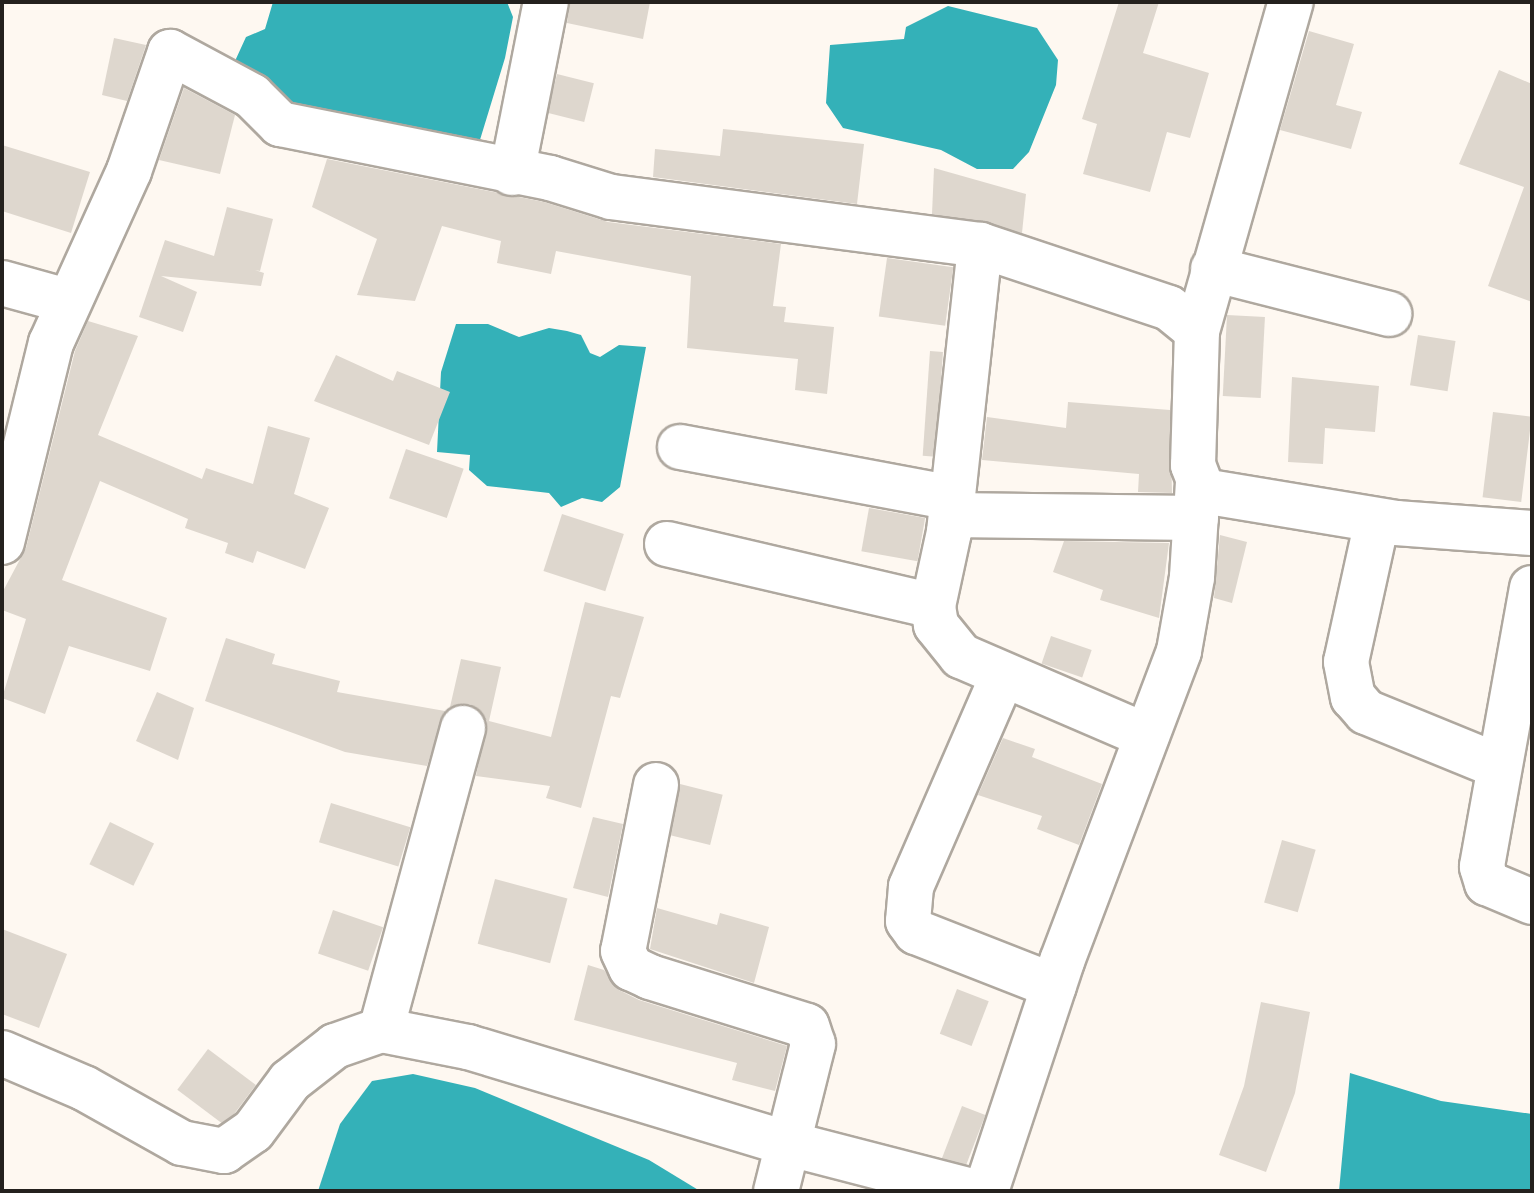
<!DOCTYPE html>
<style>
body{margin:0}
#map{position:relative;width:1534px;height:1193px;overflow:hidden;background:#fef8f1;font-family:"PT Serif",serif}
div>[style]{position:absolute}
.water>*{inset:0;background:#34b1b8}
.building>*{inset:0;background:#ded7ce;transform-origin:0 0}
.roads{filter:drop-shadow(2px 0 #afa89f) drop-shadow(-2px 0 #afa89f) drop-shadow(0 2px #afa89f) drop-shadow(0 -2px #afa89f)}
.minor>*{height:44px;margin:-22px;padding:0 22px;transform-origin:22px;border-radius:22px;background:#fff}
span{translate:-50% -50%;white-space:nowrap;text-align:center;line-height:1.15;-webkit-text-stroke:6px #fff;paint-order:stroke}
.frame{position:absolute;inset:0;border:4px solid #24211e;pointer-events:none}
</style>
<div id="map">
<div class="water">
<div style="clip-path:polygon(273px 2px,507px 2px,513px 17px,505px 58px,472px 166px,331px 136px,218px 78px,235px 61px,246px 37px,265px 29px)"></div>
<div style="clip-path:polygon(948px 6px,1037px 28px,1058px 60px,1056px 85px,1029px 152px,1013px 169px,977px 169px,941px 150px,843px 128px,826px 103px,830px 45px,904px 39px,906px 27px)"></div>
<div style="clip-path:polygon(456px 324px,488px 324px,519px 337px,549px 328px,567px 331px,581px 335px,590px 353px,600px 357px,619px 345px,646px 347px,620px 487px,602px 502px,582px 498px,561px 507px,549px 493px,487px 486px,469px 470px,470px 455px,437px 452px,441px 372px)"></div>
<div style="clip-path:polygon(1350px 1073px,1441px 1101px,1532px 1114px,1532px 1191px,1339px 1191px)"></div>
<div style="clip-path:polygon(413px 1074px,475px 1088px,649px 1160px,700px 1191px,318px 1191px,340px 1124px,372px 1081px)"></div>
</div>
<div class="building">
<div style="clip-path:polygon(570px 2px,650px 2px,643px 39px,567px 23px)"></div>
<div style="clip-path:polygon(1119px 2px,1159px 2px,1143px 53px,1209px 73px,1190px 138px,1167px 132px,1150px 192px,1083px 174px,1097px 124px,1082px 119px)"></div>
<div style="clip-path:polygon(1309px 31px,1354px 44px,1336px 105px,1362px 112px,1351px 149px,1280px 130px)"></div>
<div style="clip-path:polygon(114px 38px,146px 45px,127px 101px,102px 95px)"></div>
<div style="clip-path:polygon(1499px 70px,1532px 84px,1532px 302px,1488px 286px,1524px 187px,1459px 164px)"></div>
<div style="left:557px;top:74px;width:38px;height:40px;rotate:14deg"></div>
<div style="clip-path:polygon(184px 88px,235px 115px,220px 174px,159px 160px)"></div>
<div style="clip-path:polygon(723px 129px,864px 144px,857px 204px,653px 177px,655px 149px,720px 156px)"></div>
<div style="clip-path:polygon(2px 145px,90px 172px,71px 233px,2px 211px)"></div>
<div style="clip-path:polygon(327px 159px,544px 202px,608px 222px,781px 244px,773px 306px,786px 307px,784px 322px,834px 327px,827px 394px,795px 390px,798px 359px,687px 348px,691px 276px,556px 251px,551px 274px,497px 263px,501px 241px,442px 226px,415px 301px,357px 295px,377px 239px,312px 207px)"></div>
<div style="clip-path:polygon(934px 168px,1026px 194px,1022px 233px,932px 214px)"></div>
<div style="clip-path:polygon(227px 207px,273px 219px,260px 271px,255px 270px,264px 273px,261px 286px,161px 276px,197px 292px,183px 332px,139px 317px,165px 240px,214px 256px)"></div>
<div style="left:887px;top:258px;width:67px;height:59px;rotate:8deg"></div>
<div style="left:1227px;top:315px;width:38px;height:81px;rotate:3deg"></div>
<div style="clip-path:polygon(88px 321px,138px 336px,98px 435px,202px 479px,206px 468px,253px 484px,268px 426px,310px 438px,294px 494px,329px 508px,305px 569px,257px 551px,253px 563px,225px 553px,228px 543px,185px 528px,188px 519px,100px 481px,62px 580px,167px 618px,150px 671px,69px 646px,45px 714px,2px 698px,26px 619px,2px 610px,2px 593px,26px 548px,75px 351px)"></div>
<div style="left:1418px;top:335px;width:38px;height:51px;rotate:9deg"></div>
<div style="left:930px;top:351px;width:13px;height:105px;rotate:4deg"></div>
<div style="clip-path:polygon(336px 355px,393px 381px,397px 371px,450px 392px,429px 445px,314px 401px)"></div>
<div style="clip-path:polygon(1292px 377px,1379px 386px,1375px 432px,1325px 428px,1323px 464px,1288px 462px)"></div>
<div style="clip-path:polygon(1068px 402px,1170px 410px,1172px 493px,1138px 492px,1139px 474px,982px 460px,987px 417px,1066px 428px)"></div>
<div style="left:1493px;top:412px;width:39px;height:86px;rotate:7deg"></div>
<div style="left:406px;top:449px;width:61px;height:52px;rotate:19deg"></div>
<div style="left:869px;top:508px;width:57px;height:44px;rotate:10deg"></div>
<div style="left:562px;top:514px;width:65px;height:60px;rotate:18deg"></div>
<div style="clip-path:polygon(1220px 535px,1247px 542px,1232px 603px,1214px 598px)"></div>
<div style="clip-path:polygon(1064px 541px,1169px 543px,1159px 618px,1100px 600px,1103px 590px,1053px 572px)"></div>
<div style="clip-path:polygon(585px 602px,644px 617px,620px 698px,611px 696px,581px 808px,546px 798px,550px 786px,476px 776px,487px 721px,470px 704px,450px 707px,461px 659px,501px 667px,489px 721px,551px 737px)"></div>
<div style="left:1051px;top:636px;width:43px;height:29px;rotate:19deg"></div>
<div style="clip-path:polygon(226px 638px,275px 654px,272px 664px,340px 681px,337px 692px,445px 711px,427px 766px,345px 752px,205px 701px)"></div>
<div style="clip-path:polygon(157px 692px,194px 708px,178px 760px,136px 741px)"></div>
<div style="clip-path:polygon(1003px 738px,1035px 749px,1032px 757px,1102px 784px,1079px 845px,1037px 829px,1042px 816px,978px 795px)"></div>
<div style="left:680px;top:784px;width:44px;height:52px;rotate:14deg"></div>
<div style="left:331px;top:803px;width:83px;height:41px;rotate:17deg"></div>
<div style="clip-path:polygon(593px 817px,623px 824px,608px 897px,573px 888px)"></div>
<div style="left:110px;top:822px;width:49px;height:47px;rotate:26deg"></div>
<div style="left:1282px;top:840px;width:35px;height:65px;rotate:16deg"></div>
<div style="left:495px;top:879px;width:75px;height:67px;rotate:15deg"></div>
<div style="clip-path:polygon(657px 908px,717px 925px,720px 913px,769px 927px,754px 983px,650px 949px)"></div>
<div style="left:333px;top:910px;width:53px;height:46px;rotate:19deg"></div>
<div style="clip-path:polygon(2px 929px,67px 954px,39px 1028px,2px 1014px)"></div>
<div style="clip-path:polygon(588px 965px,604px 970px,619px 990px,639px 1000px,787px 1046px,775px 1091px,732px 1080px,737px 1063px,574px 1020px)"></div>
<div style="left:957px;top:989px;width:34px;height:48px;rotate:21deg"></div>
<div style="clip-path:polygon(1261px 1002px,1310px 1012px,1295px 1093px,1266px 1172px,1219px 1155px,1244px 1086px)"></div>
<div style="left:208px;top:1049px;width:60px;height:51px;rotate:37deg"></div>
<div style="left:962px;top:1106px;width:25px;height:56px;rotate:21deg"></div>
</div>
<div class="roads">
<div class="minor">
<div style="left:512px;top:173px;width:174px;rotate:-78.8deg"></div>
<div style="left:1213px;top:269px;width:182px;rotate:14.3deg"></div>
<div style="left:2px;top:283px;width:67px;rotate:15.5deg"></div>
<div style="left:1197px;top:331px;width:342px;rotate:-74.1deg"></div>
<div style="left:680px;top:447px;width:278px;rotate:10.6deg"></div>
<div style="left:951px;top:515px;width:245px;rotate:0.7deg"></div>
<div style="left:1377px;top:521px;width:144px;rotate:102.4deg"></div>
<div style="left:1346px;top:662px;width:36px;rotate:79deg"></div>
<div style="left:1353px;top:697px;width:20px;rotate:49deg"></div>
<div style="left:1366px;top:712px;width:143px;rotate:22.2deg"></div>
<div style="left:2px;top:542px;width:205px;rotate:-76.2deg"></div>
<div style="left:51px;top:343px;width:189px;rotate:-65.6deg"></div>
<div style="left:129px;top:171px;width:126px;rotate:-71deg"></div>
<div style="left:170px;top:52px;width:93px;rotate:28.2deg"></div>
<div style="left:252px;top:96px;width:40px;rotate:45deg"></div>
<div style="left:280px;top:124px;width:275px;rotate:11.3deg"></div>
<div style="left:550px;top:178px;width:64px;rotate:17.3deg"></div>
<div style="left:611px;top:197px;width:372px;rotate:7.4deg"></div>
<div style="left:980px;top:245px;width:199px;rotate:18.4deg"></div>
<div style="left:1169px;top:308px;width:36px;rotate:39deg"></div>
<div style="left:1197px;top:331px;width:134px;rotate:91.7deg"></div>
<div style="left:1193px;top:465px;width:28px;rotate:69deg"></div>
<div style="left:1203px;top:491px;width:196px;rotate:9.4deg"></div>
<div style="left:1396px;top:523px;width:136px;rotate:4.2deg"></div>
<div style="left:667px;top:544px;width:273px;rotate:13.1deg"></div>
<div style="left:933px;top:606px;width:19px;rotate:81deg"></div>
<div style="left:936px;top:625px;width:40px;rotate:51deg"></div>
<div style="left:961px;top:656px;width:202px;rotate:23.3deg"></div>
<div style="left:1532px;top:588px;width:283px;rotate:100.2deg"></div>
<div style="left:1482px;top:867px;width:17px;rotate:73deg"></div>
<div style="left:1487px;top:883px;width:49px;rotate:22.9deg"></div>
<div style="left:933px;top:606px;width:76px;rotate:-77.8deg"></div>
<div style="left:949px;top:532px;width:289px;rotate:-83.8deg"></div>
<div style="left:1003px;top:675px;width:231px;rotate:113.5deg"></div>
<div style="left:911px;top:887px;width:34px;rotate:95deg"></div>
<div style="left:908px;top:921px;width:14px;rotate:54deg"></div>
<div style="left:916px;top:932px;width:148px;rotate:21.4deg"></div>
<div style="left:656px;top:785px;width:169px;rotate:101.2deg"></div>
<div style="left:623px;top:951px;width:19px;rotate:65deg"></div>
<div style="left:631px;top:968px;width:21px;rotate:25deg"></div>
<div style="left:650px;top:977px;width:164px;rotate:17.3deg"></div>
<div style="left:807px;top:1026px;width:19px;rotate:72deg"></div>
<div style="left:813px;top:1044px;width:152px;rotate:104.1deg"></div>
<div style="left:381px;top:1030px;width:313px;rotate:-74.8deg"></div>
<div style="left:2px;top:1053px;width:89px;rotate:23.1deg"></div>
<div style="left:84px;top:1088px;width:112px;rotate:29.3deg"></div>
<div style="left:182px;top:1143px;width:43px;rotate:10.8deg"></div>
<div style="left:224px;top:1151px;width:35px;rotate:-35deg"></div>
<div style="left:253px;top:1131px;width:62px;rotate:-53.5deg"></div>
<div style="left:290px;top:1081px;width:57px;rotate:-37.9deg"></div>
<div style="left:335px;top:1046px;width:49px;rotate:-19.2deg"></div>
<div style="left:381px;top:1030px;width:89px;rotate:11.1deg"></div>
<div style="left:468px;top:1047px;width:332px;rotate:16.8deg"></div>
<div style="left:786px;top:1143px;width:192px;rotate:14.5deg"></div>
<div style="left:986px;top:1191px;width:242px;rotate:-71.7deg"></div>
<div style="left:1062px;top:961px;width:331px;rotate:-69.3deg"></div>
<div style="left:1179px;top:651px;width:75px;rotate:-80deg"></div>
<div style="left:1192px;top:577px;width:96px;rotate:-86.4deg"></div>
</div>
</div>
<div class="frame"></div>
</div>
